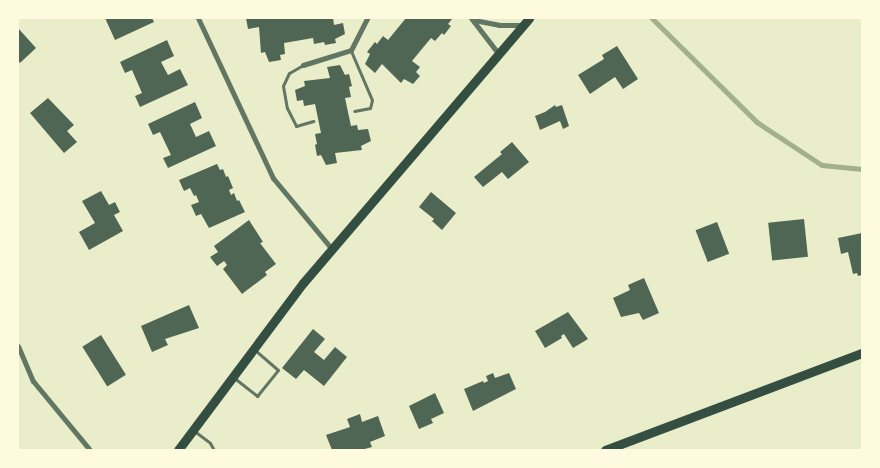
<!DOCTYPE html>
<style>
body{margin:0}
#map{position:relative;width:880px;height:468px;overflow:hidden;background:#e9edc9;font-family:Spectral,serif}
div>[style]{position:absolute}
.stream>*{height:4.5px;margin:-2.25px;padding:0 2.25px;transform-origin:2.25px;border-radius:2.25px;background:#a3b18a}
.building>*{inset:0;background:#4f6655;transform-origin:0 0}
.service>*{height:3px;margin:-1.5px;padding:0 1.5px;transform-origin:1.5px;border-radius:1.5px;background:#617663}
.minor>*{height:5px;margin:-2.5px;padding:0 2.5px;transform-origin:2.5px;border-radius:2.5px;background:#617663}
.secondary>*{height:9px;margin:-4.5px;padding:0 4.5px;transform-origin:4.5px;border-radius:4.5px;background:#344e41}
span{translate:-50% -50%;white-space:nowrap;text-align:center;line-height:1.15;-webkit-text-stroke:4.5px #fefae0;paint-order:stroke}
.frame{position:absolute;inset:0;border:19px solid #fefae0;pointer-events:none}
</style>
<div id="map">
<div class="stream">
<div style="left:652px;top:18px;width:148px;rotate:44.7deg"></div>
<div style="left:757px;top:122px;width:78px;rotate:33.5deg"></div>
<div style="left:822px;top:165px;width:40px;rotate:5.7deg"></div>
</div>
<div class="building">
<div style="clip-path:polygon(105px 18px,152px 18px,154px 22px,115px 40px)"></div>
<div style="clip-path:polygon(246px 18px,333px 18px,334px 25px,343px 23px,345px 34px,335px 39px,336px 43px,325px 45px,324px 42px,314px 44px,313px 38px,284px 43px,285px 54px,280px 55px,281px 60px,269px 62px,265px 52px,261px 53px,259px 27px,248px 29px)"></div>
<div style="clip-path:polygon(406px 18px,452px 19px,448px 24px,451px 26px,444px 35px,442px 33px,435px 41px,431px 38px,412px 61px,420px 67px,416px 72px,420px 76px,413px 84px,404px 79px,401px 83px,382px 64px,375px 73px,365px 64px,370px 54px,367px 52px,375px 42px,377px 44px,383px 36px,388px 40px)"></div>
<div style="clip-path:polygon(18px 28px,36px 48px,20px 63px,18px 60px)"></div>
<div style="clip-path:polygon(167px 40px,174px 56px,161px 62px,168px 75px,180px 69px,188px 85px,140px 107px,135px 96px,142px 93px,132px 70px,125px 73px,120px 62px)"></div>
<div style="clip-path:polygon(617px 46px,638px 79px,623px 89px,615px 77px,590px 94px,578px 75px,604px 59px,602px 55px)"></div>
<div style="clip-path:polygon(340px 65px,345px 75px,349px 74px,352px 86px,349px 87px,351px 97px,345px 98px,351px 126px,357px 125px,358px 130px,368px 129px,371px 141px,361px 146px,362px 150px,335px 153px,337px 163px,326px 165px,321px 155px,317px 156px,315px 145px,317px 144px,315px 134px,321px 133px,315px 104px,304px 106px,303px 100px,297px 101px,295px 90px,305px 86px,304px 81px,330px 78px,327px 67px)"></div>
<div style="clip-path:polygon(48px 98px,74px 125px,67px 131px,77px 142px,64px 153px,30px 113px)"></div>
<div style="clip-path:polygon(195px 102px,202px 118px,190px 124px,196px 137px,209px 131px,216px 146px,168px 168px,163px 158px,171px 155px,160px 132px,153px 135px,148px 124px)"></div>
<div style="clip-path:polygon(555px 105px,556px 107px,562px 105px,569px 126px,563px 129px,560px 121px,540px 130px,535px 116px,545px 112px)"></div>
<div style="clip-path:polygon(512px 142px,529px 162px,508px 179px,502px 172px,483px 187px,474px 177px,502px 154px,500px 152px)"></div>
<div style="clip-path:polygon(217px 164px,220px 170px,223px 169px,226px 177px,228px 176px,233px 188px,229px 190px,231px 195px,234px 193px,237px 201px,239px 200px,245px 212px,209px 228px,201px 214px,196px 216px,191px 205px,199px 202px,196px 195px,194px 196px,190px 188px,184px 191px,179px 180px)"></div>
<div style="clip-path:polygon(101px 191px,109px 205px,115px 202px,120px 212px,114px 215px,123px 231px,89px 250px,79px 232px,95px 223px,82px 201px)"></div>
<div style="clip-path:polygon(431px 192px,456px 213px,442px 230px,432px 221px,434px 219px,419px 207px)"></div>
<div style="left:804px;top:219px;width:38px;height:36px;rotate:84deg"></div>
<div style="clip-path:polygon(249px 220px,263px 242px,260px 243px,276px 264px,265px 272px,267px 275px,242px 294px,223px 269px,227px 265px,224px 261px,217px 266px,210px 257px,218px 252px,214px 246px)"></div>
<div style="left:717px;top:222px;width:34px;height:23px;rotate:69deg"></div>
<div style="clip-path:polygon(862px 233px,862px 275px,858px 276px,857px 273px,853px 274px,848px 252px,841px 254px,838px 238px)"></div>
<div style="clip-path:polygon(644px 278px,659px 313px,643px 320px,639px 313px,621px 317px,613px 298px,630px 290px,628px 285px)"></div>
<div style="clip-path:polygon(189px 305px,199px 328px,165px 339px,168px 345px,152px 352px,141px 326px)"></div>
<div style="clip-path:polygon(568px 312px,588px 339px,573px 348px,564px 334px,561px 336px,562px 338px,545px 348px,535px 331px)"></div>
<div style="clip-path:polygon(313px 329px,325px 339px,314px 352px,324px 360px,335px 347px,347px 357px,324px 386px,304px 370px,296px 379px,282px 368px)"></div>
<div style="left:101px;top:335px;width:47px;height:22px;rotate:58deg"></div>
<div style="clip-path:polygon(493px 373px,495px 378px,509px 373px,516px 389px,473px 411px,464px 389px,483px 381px,484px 383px,488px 381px,486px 376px)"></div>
<div style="clip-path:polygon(435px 393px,444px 413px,431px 419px,433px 423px,419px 429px,409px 406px)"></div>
<div style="clip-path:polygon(360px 414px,362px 422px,378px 416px,385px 436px,370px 442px,372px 447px,361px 450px,332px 450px,326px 435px,350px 427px,347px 419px)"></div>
</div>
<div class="service">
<div style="left:351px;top:51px;width:53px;rotate:66.8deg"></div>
<div style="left:372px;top:100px;width:8px;rotate:104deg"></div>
<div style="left:370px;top:108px;width:16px;rotate:169deg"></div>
<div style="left:303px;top:65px;width:16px;rotate:150deg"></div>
<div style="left:289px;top:73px;width:14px;rotate:115deg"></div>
<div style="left:283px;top:86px;width:22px;rotate:80deg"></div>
<div style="left:287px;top:108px;width:20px;rotate:63deg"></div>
<div style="left:296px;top:126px;width:18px;rotate:-16deg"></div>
<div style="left:233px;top:377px;width:31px;rotate:38deg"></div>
<div style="left:257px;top:396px;width:33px;rotate:-51deg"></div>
<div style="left:278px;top:370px;width:30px;rotate:-139deg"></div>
<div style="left:193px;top:430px;width:21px;rotate:37deg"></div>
<div style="left:210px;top:443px;width:8px;rotate:60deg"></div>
</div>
<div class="minor">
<div style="left:198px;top:18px;width:177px;rotate:64.9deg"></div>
<div style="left:273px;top:178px;width:92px;rotate:50.3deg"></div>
<div style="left:471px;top:18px;width:44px;rotate:52.4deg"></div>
<div style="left:474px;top:20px;width:25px;rotate:11deg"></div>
<div style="left:499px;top:25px;width:24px"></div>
<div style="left:303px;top:65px;width:50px;rotate:-17.4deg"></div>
<div style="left:351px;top:50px;width:36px;rotate:-63deg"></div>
<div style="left:18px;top:346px;width:38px;rotate:67deg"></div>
<div style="left:33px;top:381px;width:89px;rotate:50.4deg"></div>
</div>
<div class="secondary">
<div style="left:178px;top:450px;width:209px;rotate:-53.2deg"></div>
<div style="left:303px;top:283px;width:348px;rotate:-49.5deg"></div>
<div style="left:605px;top:450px;width:275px;rotate:-20.7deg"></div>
</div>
<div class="frame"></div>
</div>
